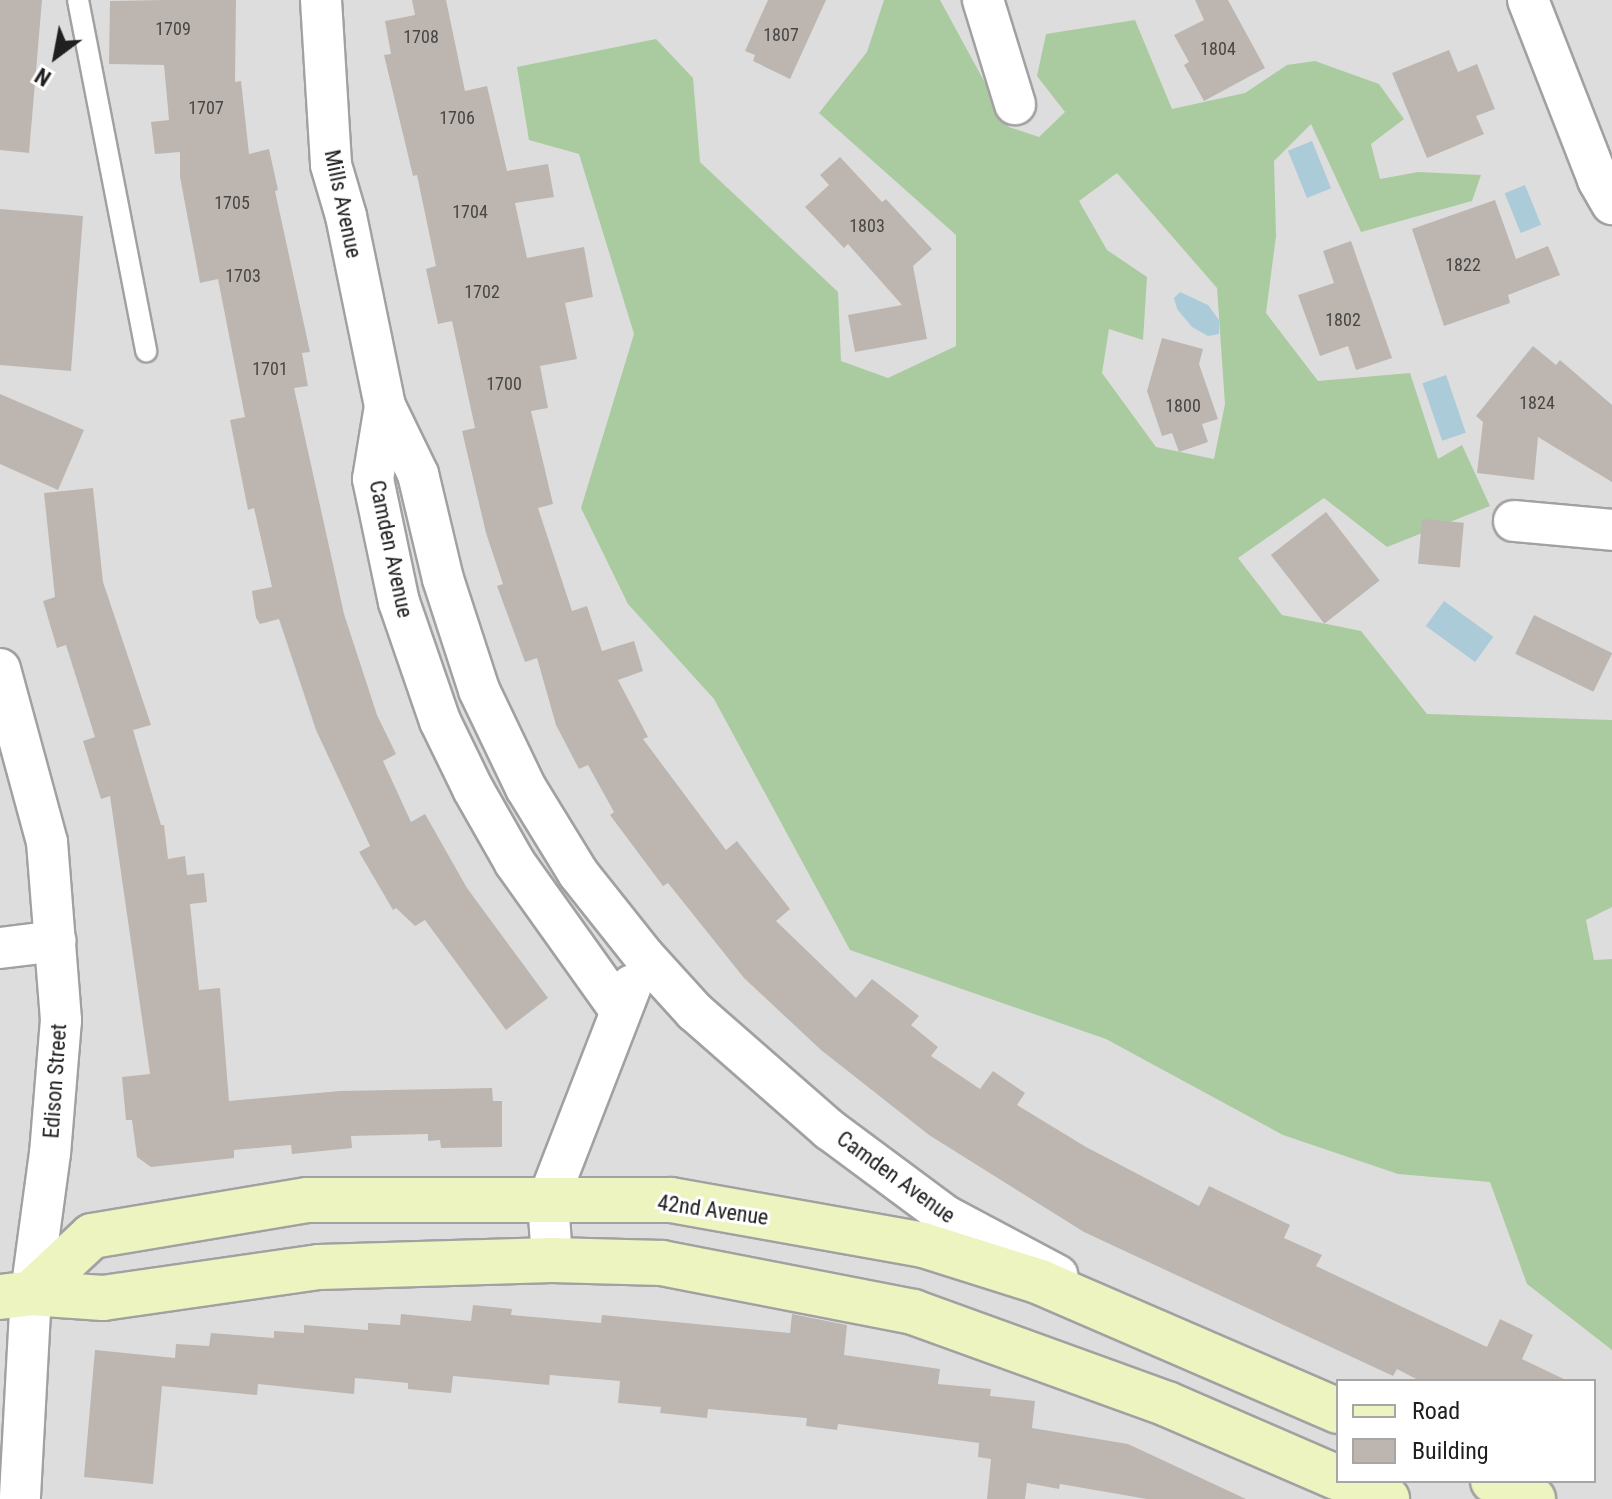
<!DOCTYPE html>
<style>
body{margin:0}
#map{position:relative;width:1612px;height:1499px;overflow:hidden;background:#efede7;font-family:"Roboto Condensed",sans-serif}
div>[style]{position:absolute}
.residential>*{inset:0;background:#dedddd}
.forest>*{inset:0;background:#a9cb9f}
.water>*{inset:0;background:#abcbd9;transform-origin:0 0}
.building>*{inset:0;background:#bdb6b0;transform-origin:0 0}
.roads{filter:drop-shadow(2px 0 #a1a1a1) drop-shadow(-2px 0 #a1a1a1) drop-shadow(0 2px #a1a1a1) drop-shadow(0 -2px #a1a1a1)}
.lane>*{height:20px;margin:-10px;padding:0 10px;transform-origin:10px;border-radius:10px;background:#fff}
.street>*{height:40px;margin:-20px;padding:0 20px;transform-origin:20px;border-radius:20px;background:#fff}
.secondary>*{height:44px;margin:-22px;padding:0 22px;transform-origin:22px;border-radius:22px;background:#edf4c0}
span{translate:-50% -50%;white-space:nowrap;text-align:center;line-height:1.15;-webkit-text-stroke:6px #fff;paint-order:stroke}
.number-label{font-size:18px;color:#474644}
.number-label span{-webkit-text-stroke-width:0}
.street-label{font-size:22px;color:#202020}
.legend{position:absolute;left:1336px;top:1379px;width:260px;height:104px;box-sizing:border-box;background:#fff;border:2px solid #a6a6a6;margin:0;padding:10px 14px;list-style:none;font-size:24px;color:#202020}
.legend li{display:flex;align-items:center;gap:16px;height:40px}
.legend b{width:40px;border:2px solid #a6a6a6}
.north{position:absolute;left:16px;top:16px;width:80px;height:80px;-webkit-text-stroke:6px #fff;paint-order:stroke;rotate:212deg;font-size:22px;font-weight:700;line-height:32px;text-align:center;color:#202020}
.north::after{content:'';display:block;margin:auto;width:28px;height:36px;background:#202020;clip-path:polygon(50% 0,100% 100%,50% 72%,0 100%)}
</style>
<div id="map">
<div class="residential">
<div style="clip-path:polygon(evenodd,0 0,1612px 0,1612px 1499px,0 1499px,0 0,1338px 1381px,1594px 1381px,1594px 1481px,1338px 1481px,1338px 1381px)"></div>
</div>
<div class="forest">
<div style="clip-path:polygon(evenodd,884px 0,940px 0,1009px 127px,1039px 137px,1065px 112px,1037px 76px,1046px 34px,1135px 20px,1172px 109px,1245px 93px,1287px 65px,1315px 61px,1379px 84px,1404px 119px,1371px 144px,1380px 179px,1418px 172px,1481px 175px,1472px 201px,1361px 232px,1311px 124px,1274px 161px,1276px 236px,1266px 313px,1318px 381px,1410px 373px,1438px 459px,1462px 445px,1490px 506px,1387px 547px,1324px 498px,1238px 558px,1282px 615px,1361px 631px,1427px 714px,1612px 720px,1612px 907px,1586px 920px,1594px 960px,1612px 959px,1612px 1350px,1527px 1284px,1490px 1182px,1398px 1174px,1283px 1135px,1106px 1039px,850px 950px,714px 699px,628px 604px,581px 508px,634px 334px,579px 154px,529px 140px,517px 67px,656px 39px,693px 78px,700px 162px,838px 292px,841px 361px,888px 378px,956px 346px,956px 235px,819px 113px,867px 52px,884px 0,1117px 173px,1217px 288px,1225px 404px,1214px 459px,1156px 447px,1102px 373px,1109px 329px,1143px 340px,1147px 277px,1107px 250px,1079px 201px,1117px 173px)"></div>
</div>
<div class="water">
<div style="left:1312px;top:141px;width:51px;height:26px;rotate:68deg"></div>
<div style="left:1525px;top:185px;width:43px;height:22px;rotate:68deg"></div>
<div style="clip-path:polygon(1180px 292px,1208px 305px,1219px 320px,1219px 334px,1208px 336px,1192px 327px,1177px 309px,1174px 298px)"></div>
<div style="left:1446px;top:375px;width:61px;height:25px;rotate:71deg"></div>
<div style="left:1444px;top:601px;width:61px;height:31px;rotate:36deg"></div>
</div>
<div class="building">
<div style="clip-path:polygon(0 0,42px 0,29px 153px,0 150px)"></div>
<div style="clip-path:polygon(164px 0,236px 0,235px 82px,241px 81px,249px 154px,269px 149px,278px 190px,275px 191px,310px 352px,302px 353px,308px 386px,294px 388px,344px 614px,377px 715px,396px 754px,383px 761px,411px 822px,425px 814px,467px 888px,548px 998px,506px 1030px,425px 920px,415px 926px,396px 908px,393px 910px,359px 852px,370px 846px,316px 730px,279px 619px,260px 624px,256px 618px,252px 591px,272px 587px,254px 508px,248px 510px,230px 420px,245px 417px,218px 279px,200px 283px,180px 177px,180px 152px,155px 154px,151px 122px,169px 120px,164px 65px,109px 64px,110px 1px)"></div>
<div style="clip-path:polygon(412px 0,446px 0,465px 91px,487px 86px,507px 171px,548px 164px,554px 197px,515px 203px,527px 258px,584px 247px,593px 297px,565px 303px,577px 359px,540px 366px,548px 408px,531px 411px,553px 504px,538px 508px,572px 611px,587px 606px,602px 651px,634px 641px,643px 671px,618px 680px,648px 737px,643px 739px,726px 850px,737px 841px,790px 909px,776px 921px,856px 998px,872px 979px,919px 1016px,911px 1025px,938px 1047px,931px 1056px,980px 1089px,993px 1071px,1025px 1093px,1017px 1105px,1086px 1147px,1199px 1206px,1209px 1186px,1290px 1225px,1284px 1238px,1322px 1255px,1316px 1266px,1487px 1347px,1500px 1319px,1533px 1335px,1522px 1359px,1568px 1381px,1420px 1381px,1397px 1369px,1393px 1376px,1084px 1232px,929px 1135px,821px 1050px,744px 978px,668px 883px,663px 886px,610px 815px,614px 812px,588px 765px,579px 769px,556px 725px,537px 658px,525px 662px,497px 586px,503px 584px,486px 533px,462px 431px,475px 428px,452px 321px,438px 324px,426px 269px,436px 266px,417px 175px,413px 176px,384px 55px,391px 54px,385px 21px,415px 15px)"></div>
<div style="clip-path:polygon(768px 0,826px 0,790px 79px,753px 61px,755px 55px,745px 51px)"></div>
<div style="clip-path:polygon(1195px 0,1228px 0,1265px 68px,1204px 101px,1184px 65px,1189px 62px,1174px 35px,1204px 20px)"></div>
<div style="clip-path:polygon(1449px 50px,1458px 72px,1477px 64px,1495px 109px,1476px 116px,1484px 134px,1427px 158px,1392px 73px)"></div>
<div style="clip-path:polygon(840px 157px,882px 202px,886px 199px,932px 249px,913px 266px,927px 339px,855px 352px,848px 315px,902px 305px,848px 244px,844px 248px,805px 207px,829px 185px,820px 175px)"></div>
<div style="clip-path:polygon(1495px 200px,1516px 259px,1548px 246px,1560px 275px,1508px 295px,1510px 303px,1444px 326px,1412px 229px)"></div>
<div style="clip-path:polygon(0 209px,83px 216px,71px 371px,0 365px)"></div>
<div style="clip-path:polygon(1351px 241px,1392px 358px,1356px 370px,1348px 346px,1320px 356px,1298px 295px,1334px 283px,1323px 251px)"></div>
<div style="clip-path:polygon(1162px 338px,1203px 349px,1199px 364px,1218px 419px,1202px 424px,1208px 442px,1179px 452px,1172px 433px,1162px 436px,1147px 391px)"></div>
<div style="clip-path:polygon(1533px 346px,1556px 365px,1560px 360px,1612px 405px,1612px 482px,1538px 437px,1534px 480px,1477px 473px,1483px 422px,1476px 416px)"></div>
<div style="clip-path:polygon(0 394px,84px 430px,58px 490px,0 464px)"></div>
<div style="clip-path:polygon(93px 488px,103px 582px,151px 725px,133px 730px,161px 825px,164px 825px,168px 859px,185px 856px,187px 875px,204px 873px,207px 902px,190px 904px,199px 990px,220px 988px,229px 1101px,340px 1091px,492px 1088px,493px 1101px,502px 1101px,502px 1147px,441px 1148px,440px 1140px,428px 1141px,428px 1134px,351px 1136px,352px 1148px,292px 1154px,291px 1145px,234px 1150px,234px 1158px,151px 1167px,137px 1157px,132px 1120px,126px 1120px,122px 1077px,150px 1074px,110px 796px,101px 799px,83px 741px,95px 737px,66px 645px,57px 648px,43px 601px,55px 597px,44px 493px)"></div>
<div style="left:1326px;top:512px;width:87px;height:70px;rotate:52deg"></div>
<div style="left:1422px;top:519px;width:42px;height:45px;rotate:5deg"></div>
<div style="left:1534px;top:615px;width:87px;height:43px;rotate:26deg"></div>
<div style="clip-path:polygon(473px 1305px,512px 1309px,511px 1315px,601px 1323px,602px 1315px,790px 1333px,792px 1314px,847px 1325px,844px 1355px,940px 1369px,938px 1384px,991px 1389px,990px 1396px,1035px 1401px,1032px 1428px,1128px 1444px,1246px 1499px,1147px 1499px,1060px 1484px,1059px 1489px,1027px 1483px,1025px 1499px,987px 1499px,991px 1459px,978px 1457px,979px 1443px,838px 1424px,837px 1430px,806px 1426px,807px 1418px,708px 1409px,707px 1418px,660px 1413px,661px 1407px,618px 1403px,620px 1381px,550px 1375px,549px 1385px,453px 1376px,451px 1393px,408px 1389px,408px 1383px,355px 1378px,354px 1394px,258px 1384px,257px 1395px,162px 1386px,153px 1484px,84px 1477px,95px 1350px,175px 1358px,176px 1344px,209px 1346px,211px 1333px,274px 1338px,274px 1331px,304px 1333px,304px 1325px,368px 1330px,368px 1323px,400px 1325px,401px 1314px,471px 1321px)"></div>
</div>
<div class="roads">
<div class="lane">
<div style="left:78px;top:0;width:358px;rotate:79deg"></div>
</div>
<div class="street">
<div style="left:321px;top:0;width:165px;rotate:86.5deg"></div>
<div style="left:331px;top:165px;width:53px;rotate:73.6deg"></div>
<div style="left:346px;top:216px;width:194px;rotate:78.4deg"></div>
<div style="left:385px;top:406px;width:76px;rotate:64.1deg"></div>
<div style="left:418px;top:474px;width:108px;rotate:76.6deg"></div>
<div style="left:443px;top:579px;width:117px;rotate:72deg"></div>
<div style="left:479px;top:690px;width:109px;rotate:64.4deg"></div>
<div style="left:526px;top:788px;width:100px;rotate:58.5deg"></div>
<div style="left:578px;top:873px;width:106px;rotate:51.5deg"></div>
<div style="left:644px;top:956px;width:76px;rotate:47.7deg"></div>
<div style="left:695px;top:1012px;width:179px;rotate:41.2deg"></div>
<div style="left:830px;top:1130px;width:144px;rotate:36.6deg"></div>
<div style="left:946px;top:1216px;width:126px;rotate:28deg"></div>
<div style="left:983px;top:0;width:109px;rotate:72.9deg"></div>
<div style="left:1528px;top:0;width:193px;rotate:68.7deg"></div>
<div style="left:1598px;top:180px;width:28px;rotate:60deg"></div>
<div style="left:385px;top:406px;width:74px;rotate:99.3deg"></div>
<div style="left:373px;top:479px;width:126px;rotate:78.1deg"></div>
<div style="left:399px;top:602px;width:126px;rotate:71deg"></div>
<div style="left:440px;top:721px;width:76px;rotate:64.1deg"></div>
<div style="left:473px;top:789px;width:85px;rotate:60.4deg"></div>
<div style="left:515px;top:863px;width:181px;rotate:54.5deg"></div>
<div style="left:1514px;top:521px;width:98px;rotate:5.2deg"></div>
<div style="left:0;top:669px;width:179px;rotate:74.8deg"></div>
<div style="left:47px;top:842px;width:179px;rotate:85.5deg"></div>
<div style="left:61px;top:1020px;width:133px;rotate:94.7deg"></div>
<div style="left:50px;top:1153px;width:141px;rotate:97.7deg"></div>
<div style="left:31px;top:1293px;width:206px;rotate:93.1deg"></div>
<div style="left:0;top:948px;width:56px;rotate:-7.1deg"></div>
<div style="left:552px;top:1260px;width:60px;rotate:-93.8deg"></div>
<div style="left:548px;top:1200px;width:230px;rotate:-68.8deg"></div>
</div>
<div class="secondary">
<div style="left:31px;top:1293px;width:83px;rotate:-43.1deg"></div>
<div style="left:92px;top:1236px;width:218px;rotate:-9.5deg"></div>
<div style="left:307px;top:1200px;width:364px"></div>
<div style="left:671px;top:1200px;width:256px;rotate:10.1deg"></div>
<div style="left:923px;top:1245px;width:123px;rotate:17.5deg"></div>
<div style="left:1040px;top:1282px;width:325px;rotate:23.4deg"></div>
<div style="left:0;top:1297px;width:31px;rotate:-7deg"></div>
<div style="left:31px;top:1293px;width:72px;rotate:4deg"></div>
<div style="left:103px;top:1298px;width:218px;rotate:-8.2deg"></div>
<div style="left:319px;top:1267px;width:233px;rotate:-1.7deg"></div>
<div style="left:552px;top:1260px;width:110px;rotate:1.6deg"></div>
<div style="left:662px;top:1263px;width:256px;rotate:11deg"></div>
<div style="left:913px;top:1312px;width:270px;rotate:19.9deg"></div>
<div style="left:1167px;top:1404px;width:186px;rotate:23.4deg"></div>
<div style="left:1346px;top:1481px;width:45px;rotate:23.7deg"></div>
<div style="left:1493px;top:1481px;width:44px;rotate:24.2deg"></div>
</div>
</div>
<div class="number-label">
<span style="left:173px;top:29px">1709</span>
<span style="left:781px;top:35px">1807</span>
<span style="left:421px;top:37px">1708</span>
<span style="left:1218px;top:49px">1804</span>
<span style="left:206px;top:108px">1707</span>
<span style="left:457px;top:118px">1706</span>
<span style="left:232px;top:203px">1705</span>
<span style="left:470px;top:212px">1704</span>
<span style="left:867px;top:226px">1803</span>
<span style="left:1463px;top:265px">1822</span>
<span style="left:243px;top:276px">1703</span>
<span style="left:482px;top:292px">1702</span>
<span style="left:1343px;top:320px">1802</span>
<span style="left:270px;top:369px">1701</span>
<span style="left:504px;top:384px">1700</span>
<span style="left:1537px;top:403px">1824</span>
<span style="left:1183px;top:406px">1800</span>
</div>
<div class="street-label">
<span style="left:343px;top:204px;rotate:78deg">Mills Avenue</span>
<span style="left:391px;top:549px;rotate:78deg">Camden Avenue</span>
<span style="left:55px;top:1081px;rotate:-86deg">Edison Street</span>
<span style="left:896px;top:1177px;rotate:36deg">Camden Avenue</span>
<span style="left:713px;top:1210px;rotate:8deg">42nd Avenue</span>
</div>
<ul class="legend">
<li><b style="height:10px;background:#edf4c0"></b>Road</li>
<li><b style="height:22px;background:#bdb6b0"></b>Building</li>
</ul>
<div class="north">N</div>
</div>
